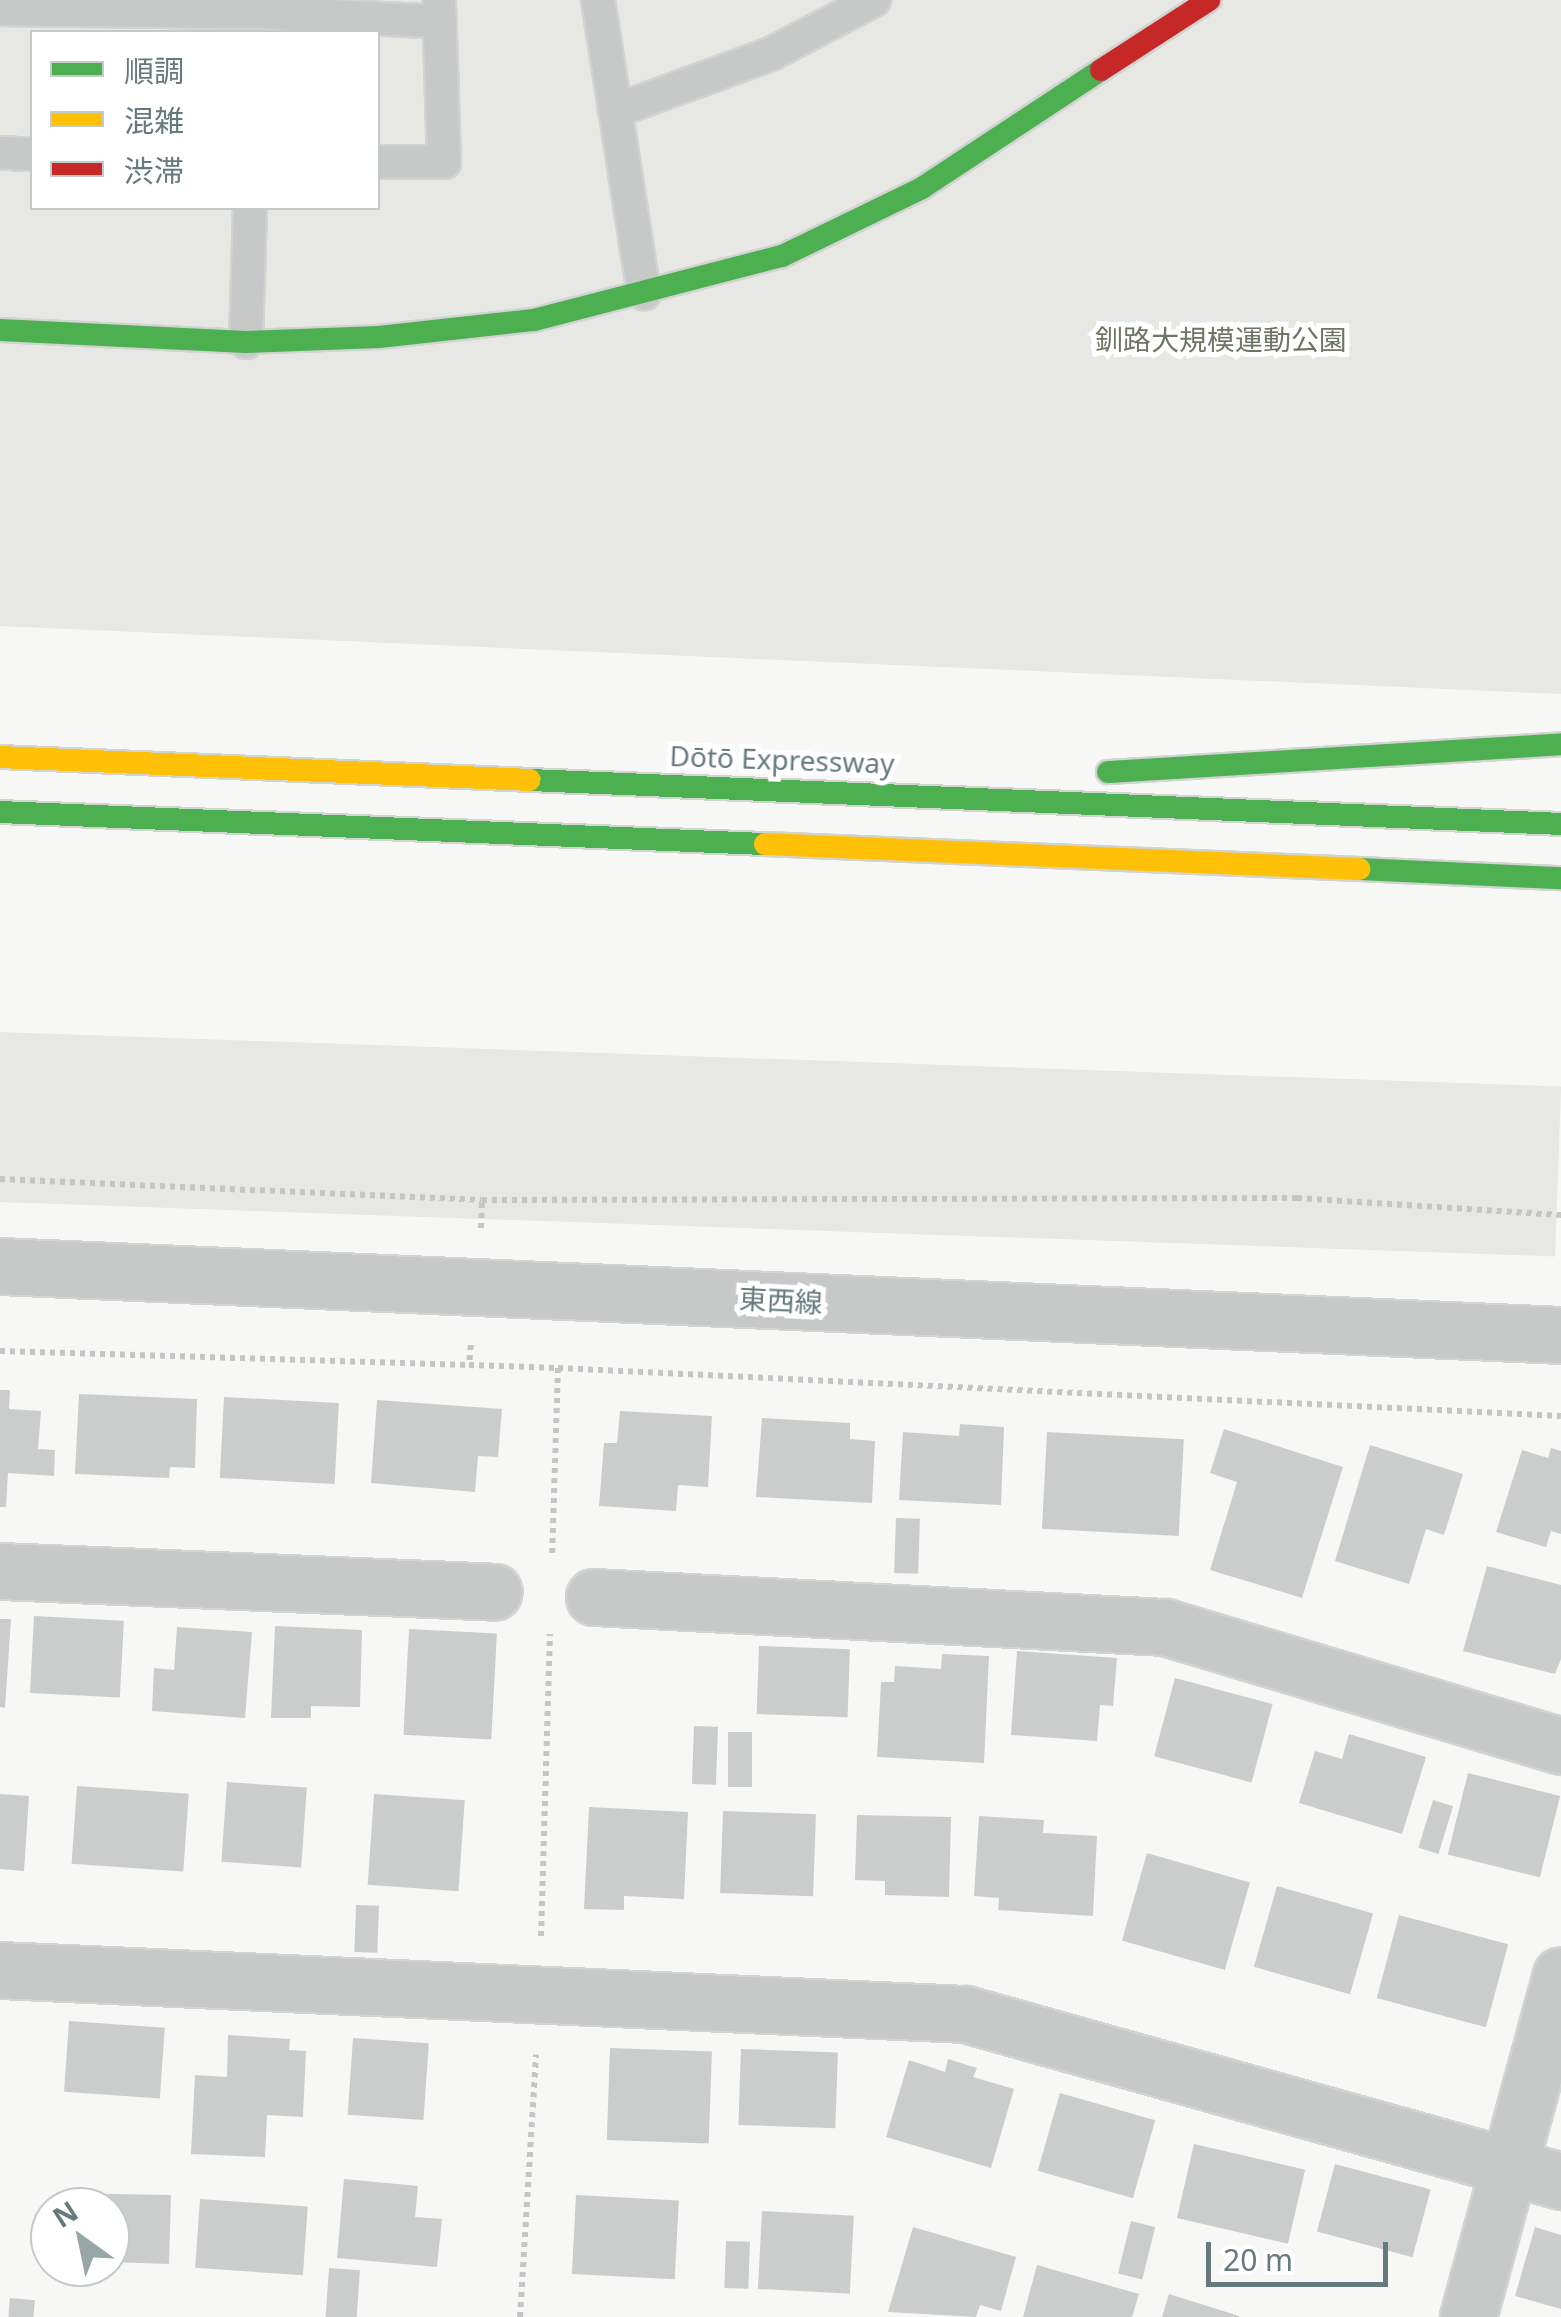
<!DOCTYPE html>
<meta charset="utf-8">
<style>
body{margin:0}
#map{position:relative;width:1561px;height:2317px;overflow:hidden;background:#f7f7f6;font-family:"Noto Sans","Noto Sans JP",sans-serif}
div>[style]{position:absolute}
.green>*{inset:0;background:#e7e8e4;transform-origin:0 0}
.building>*{inset:0;background:#cbcdcd;transform-origin:0 0}
.path>*{height:6px;margin-top:-3px;transform-origin:0;background:repeating-linear-gradient(90deg,#c4c6c6 0 5px,transparent 0 10px)}
.roads{filter:drop-shadow(2px 0 #d2d3d3) drop-shadow(-2px 0 #d2d3d3) drop-shadow(0 2px #d2d3d3) drop-shadow(0 -2px #d2d3d3)}
.lane>*{height:32px;margin:-16px;padding:0 16px;transform-origin:16px;border-radius:16px;background:#c7c8c8}
.street>*{height:55px;margin:-27.5px;padding:0 27.5px;transform-origin:27.5px;border-radius:27.5px;background:#c7c8c8}
.fast>*{height:22px;margin:-11px;padding:0 11px;transform-origin:11px;border-radius:11px;background:#4caf50}
.slow>*{height:22px;margin:-11px;padding:0 11px;transform-origin:11px;border-radius:11px;background:#ffc107}
.jam>*{height:22px;margin:-11px;padding:0 11px;transform-origin:11px;border-radius:11px;background:#c62828}
span{translate:-50% -50%;white-space:nowrap;text-align:center;line-height:1.15;-webkit-text-stroke:10px #fff;paint-order:stroke}
.park-label{font-size:28px;color:#6d7664}
.street-label{font-size:28px;color:#667a7d}
.legend{position:absolute;left:30px;top:30px;width:350px;height:180px;box-sizing:border-box;background:#fff;border:2px solid #c2cacb;margin:0;padding:12px 18px;list-style:none;font-size:30px;color:#667a7d}
.legend li{display:flex;align-items:center;gap:20px;height:50px}
.legend b{width:50px;border:2px solid #c2cacb}
.north{position:absolute;left:30px;top:2187px;width:100px;height:100px;box-sizing:border-box;background:#fff;border:2px solid #c2cacb;border-radius:50%;rotate:327deg;font-size:28px;font-weight:700;line-height:40px;text-align:center;color:#667a7d}
.north::after{content:'';display:block;margin:auto;width:35px;height:45px;background:#99a6a7;clip-path:polygon(50% 0,100% 100%,50% 72%,0 100%)}
.scale{position:absolute;left:1206px;top:2242px;width:182px;height:45px;box-sizing:border-box;border:5px solid #667a7d;border-top:0;padding-left:12px;font-size:30px;line-height:35px;white-space:nowrap;color:#667a7d;-webkit-text-stroke:8px #fff;paint-order:stroke}
</style>
<div id="map">
<div class="green">
<div style="clip-path:polygon(evenodd,0 0,1561px 0,1561px 694px,0 626px,0 0,32px 32px,378px 32px,378px 208px,32px 208px,32px 32px)"></div>
<div style="left:0;top:1032px;width:1562px;height:170px;rotate:2deg"></div>
</div>
<div class="building">
<div style="clip-path:polygon(0 1390px,10px 1390px,9px 1409px,41px 1411px,38px 1449px,55px 1450px,54px 1476px,8px 1473px,6px 1507px,0 1507px)"></div>
<div style="clip-path:polygon(79px 1394px,197px 1399px,195px 1468px,170px 1467px,169px 1478px,75px 1474px)"></div>
<div style="left:224px;top:1397px;width:115px;height:81px;rotate:3deg"></div>
<div style="clip-path:polygon(377px 1400px,502px 1409px,498px 1457px,478px 1456px,475px 1492px,371px 1483px)"></div>
<div style="clip-path:polygon(620px 1411px,712px 1416px,708px 1487px,678px 1485px,676px 1511px,599px 1506px,604px 1443px,617px 1443px)"></div>
<div style="clip-path:polygon(762px 1418px,850px 1423px,850px 1439px,875px 1441px,872px 1503px,756px 1497px)"></div>
<div style="clip-path:polygon(960px 1424px,1004px 1427px,1001px 1505px,899px 1500px,903px 1432px,959px 1436px)"></div>
<div style="clip-path:polygon(1224px 1429px,1343px 1467px,1302px 1598px,1210px 1570px,1237px 1482px,1210px 1473px)"></div>
<div style="left:1047px;top:1432px;width:137px;height:97px;rotate:3deg"></div>
<div style="clip-path:polygon(1370px 1445px,1463px 1474px,1444px 1535px,1426px 1529px,1409px 1584px,1335px 1561px)"></div>
<div style="clip-path:polygon(1551px 1448px,1561px 1451px,1561px 1534px,1551px 1531px,1546px 1547px,1496px 1532px,1522px 1450px,1548px 1458px)"></div>
<div style="left:896px;top:1518px;width:24px;height:55px;rotate:2deg"></div>
<div style="clip-path:polygon(1487px 1566px,1561px 1585px,1561px 1659px,1555px 1674px,1463px 1651px)"></div>
<div style="left:34px;top:1616px;width:90px;height:77px;rotate:3deg"></div>
<div style="clip-path:polygon(0 1619px,11px 1619px,5px 1708px,0 1707px)"></div>
<div style="clip-path:polygon(275px 1626px,362px 1630px,360px 1707px,311px 1706px,311px 1718px,271px 1718px)"></div>
<div style="clip-path:polygon(177px 1627px,252px 1632px,245px 1718px,152px 1711px,154px 1668px,174px 1670px)"></div>
<div style="left:409px;top:1629px;width:88px;height:106px;rotate:3deg"></div>
<div style="left:759px;top:1646px;width:91px;height:68px;rotate:2deg"></div>
<div style="clip-path:polygon(1017px 1651px,1117px 1658px,1113px 1706px,1100px 1705px,1097px 1741px,1011px 1735px)"></div>
<div style="clip-path:polygon(942px 1654px,989px 1656px,984px 1763px,877px 1757px,881px 1682px,894px 1682px,895px 1666px,941px 1669px)"></div>
<div style="left:1175px;top:1678px;width:101px;height:81px;rotate:15deg"></div>
<div style="left:694px;top:1726px;width:24px;height:58px;rotate:2deg"></div>
<div style="left:728px;top:1732px;width:24px;height:55px"></div>
<div style="clip-path:polygon(1349px 1734px,1426px 1757px,1402px 1834px,1299px 1803px,1315px 1751px,1342px 1759px)"></div>
<div style="left:1468px;top:1773px;width:95px;height:84px;rotate:14deg"></div>
<div style="left:227px;top:1782px;width:80px;height:80px;rotate:4deg"></div>
<div style="left:77px;top:1786px;width:112px;height:78px;rotate:4deg"></div>
<div style="clip-path:polygon(0 1794px,29px 1796px,24px 1871px,0 1869px)"></div>
<div style="left:374px;top:1794px;width:91px;height:91px;rotate:4deg"></div>
<div style="left:1433px;top:1800px;width:21px;height:50px;rotate:17deg"></div>
<div style="clip-path:polygon(589px 1807px,688px 1812px,684px 1899px,624px 1896px,624px 1910px,584px 1909px)"></div>
<div style="left:723px;top:1811px;width:93px;height:82px;rotate:2deg"></div>
<div style="clip-path:polygon(857px 1815px,951px 1817px,949px 1897px,885px 1895px,885px 1881px,855px 1880px)"></div>
<div style="clip-path:polygon(979px 1816px,1044px 1820px,1043px 1833px,1097px 1836px,1093px 1916px,998px 1910px,999px 1898px,974px 1896px)"></div>
<div style="left:1147px;top:1853px;width:107px;height:91px;rotate:16deg"></div>
<div style="left:1277px;top:1886px;width:100px;height:84px;rotate:16deg"></div>
<div style="left:356px;top:1905px;width:23px;height:47px;rotate:2deg"></div>
<div style="left:1399px;top:1915px;width:113px;height:86px;rotate:15deg"></div>
<div style="left:69px;top:2021px;width:96px;height:71px;rotate:4deg"></div>
<div style="clip-path:polygon(228px 2035px,290px 2039px,289px 2050px,306px 2051px,303px 2117px,267px 2115px,265px 2157px,191px 2154px,195px 2075px,227px 2077px)"></div>
<div style="left:353px;top:2038px;width:76px;height:77px;rotate:4deg"></div>
<div style="left:610px;top:2048px;width:102px;height:92px;rotate:2deg"></div>
<div style="left:741px;top:2049px;width:97px;height:76px;rotate:2deg"></div>
<div style="clip-path:polygon(948px 2059px,977px 2068px,973px 2077px,1014px 2089px,991px 2168px,886px 2137px,909px 2060px,945px 2072px)"></div>
<div style="left:1060px;top:2093px;width:99px;height:81px;rotate:16deg"></div>
<div style="left:1194px;top:2144px;width:114px;height:76px;rotate:13deg"></div>
<div style="left:1335px;top:2164px;width:99px;height:70px;rotate:15deg"></div>
<div style="clip-path:polygon(344px 2179px,418px 2186px,415px 2217px,442px 2219px,437px 2267px,337px 2258px)"></div>
<div style="clip-path:polygon(59px 2193px,171px 2195px,169px 2264px,110px 2262px,110px 2207px,59px 2207px)"></div>
<div style="left:576px;top:2195px;width:103px;height:79px;rotate:3deg"></div>
<div style="left:200px;top:2199px;width:108px;height:69px;rotate:4deg"></div>
<div style="left:762px;top:2211px;width:92px;height:78px;rotate:3deg"></div>
<div style="left:1131px;top:2221px;width:25px;height:54px;rotate:14deg"></div>
<div style="clip-path:polygon(913px 2227px,1016px 2257px,1001px 2311px,980px 2305px,976px 2317px,888px 2312px)"></div>
<div style="clip-path:polygon(1535px 2227px,1561px 2235px,1561px 2309px,1515px 2296px)"></div>
<div style="left:726px;top:2241px;width:24px;height:47px;rotate:2deg"></div>
<div style="clip-path:polygon(1037px 2265px,1139px 2294px,1132px 2317px,1023px 2317px)"></div>
<div style="left:329px;top:2268px;width:31px;height:49px;rotate:4deg"></div>
<div style="clip-path:polygon(1169px 2294px,1239px 2316px,1239px 2317px,1162px 2317px)"></div>
<div style="left:10px;top:2298px;width:25px;height:19px;rotate:5deg"></div>
</div>
<div class="path">
<div style="left:0;top:1179px;width:482px;rotate:2.5deg"></div>
<div style="left:481px;top:1228px;width:28px;rotate:-88deg"></div>
<div style="left:482px;top:1200px;width:815px;rotate:-0.14deg"></div>
<div style="left:1297px;top:1198px;width:265px;rotate:3.7deg"></div>
<div style="left:471px;top:1345px;width:20px;rotate:96deg"></div>
<div style="left:469px;top:1365px;width:89px;rotate:1.9deg"></div>
<div style="left:558px;top:1368px;width:189px;rotate:91.8deg"></div>
<div style="left:0;top:1351px;width:469px;rotate:1.7deg"></div>
<div style="left:558px;top:1368px;width:1004px;rotate:2.74deg"></div>
<div style="left:541px;top:1936px;width:302px;rotate:-88.3deg"></div>
<div style="left:520px;top:2317px;width:263px;rotate:-86.5deg"></div>
</div>
<div class="roads">
<div class="lane">
<div style="left:598px;top:0;width:297px;rotate:81.1deg"></div>
<div style="left:0;top:9px;width:257px;rotate:0.7deg"></div>
<div style="left:257px;top:12px;width:183px;rotate:3.1deg"></div>
<div style="left:615px;top:111px;width:166px;rotate:-20.1deg"></div>
<div style="left:771px;top:54px;width:116px;rotate:-27.7deg"></div>
<div style="left:0;top:153px;width:32px;rotate:2deg"></div>
<div style="left:378px;top:162px;width:66px"></div>
<div style="left:444px;top:162px;width:159px;rotate:-91.8deg"></div>
<div style="left:246px;top:342px;width:134px;rotate:-88.3deg"></div>
</div>
<div class="street">
<div style="left:0;top:1266px;width:1563px;rotate:2.53deg"></div>
<div style="left:0;top:1571px;width:494px;rotate:2.4deg"></div>
<div style="left:594px;top:1597px;width:572px;rotate:3.01deg"></div>
<div style="left:1165px;top:1627px;width:413px;rotate:16.7deg"></div>
<div style="left:0;top:1970px;width:966px;rotate:2.61deg"></div>
<div style="left:965px;top:2014px;width:619px;rotate:15.65deg"></div>
<div style="left:1468px;top:2317px;width:354px;rotate:-74.8deg"></div>
</div>
<div class="fast">
<div style="left:0;top:330px;width:246px;rotate:2.8deg"></div>
<div style="left:246px;top:342px;width:133px;rotate:-2.2deg"></div>
<div style="left:379px;top:337px;width:156px;rotate:-6.3deg"></div>
<div style="left:534px;top:320px;width:256px;rotate:-14.5deg"></div>
<div style="left:782px;top:256px;width:156px;rotate:-25.9deg"></div>
<div style="left:922px;top:188px;width:214px;rotate:-33.4deg"></div>
<div style="left:1108px;top:772px;width:454px;rotate:-3.5deg"></div>
<div style="left:530px;top:780px;width:1032px;rotate:2.44deg"></div>
<div style="left:0;top:812px;width:766px;rotate:2.4deg"></div>
<div style="left:1359px;top:869px;width:202px;rotate:2.6deg"></div>
</div>
<div class="slow">
<div style="left:0;top:757px;width:530px;rotate:2.48deg"></div>
<div style="left:765px;top:844px;width:595px;rotate:2.41deg"></div>
</div>
<div class="jam">
<div style="left:1101px;top:70px;width:129px;rotate:-32.9deg"></div>
</div>
</div>
<div class="park-label">
<span style="left:1221px;top:339px">釧路大規模運動公園</span>
</div>
<div class="street-label">
<span style="left:782px;top:759px;rotate:2deg">Dōtō Expressway</span>
<span style="left:781px;top:1300px;rotate:3deg">東西線</span>
</div>
<ul class="legend">
<li><b style="height:12px;background:#4caf50"></b>順調</li>
<li><b style="height:12px;background:#ffc107"></b>混雑</li>
<li><b style="height:12px;background:#c62828"></b>渋滞</li>
</ul>
<div class="north">N</div>
<div class="scale">20 m</div>
</div>
